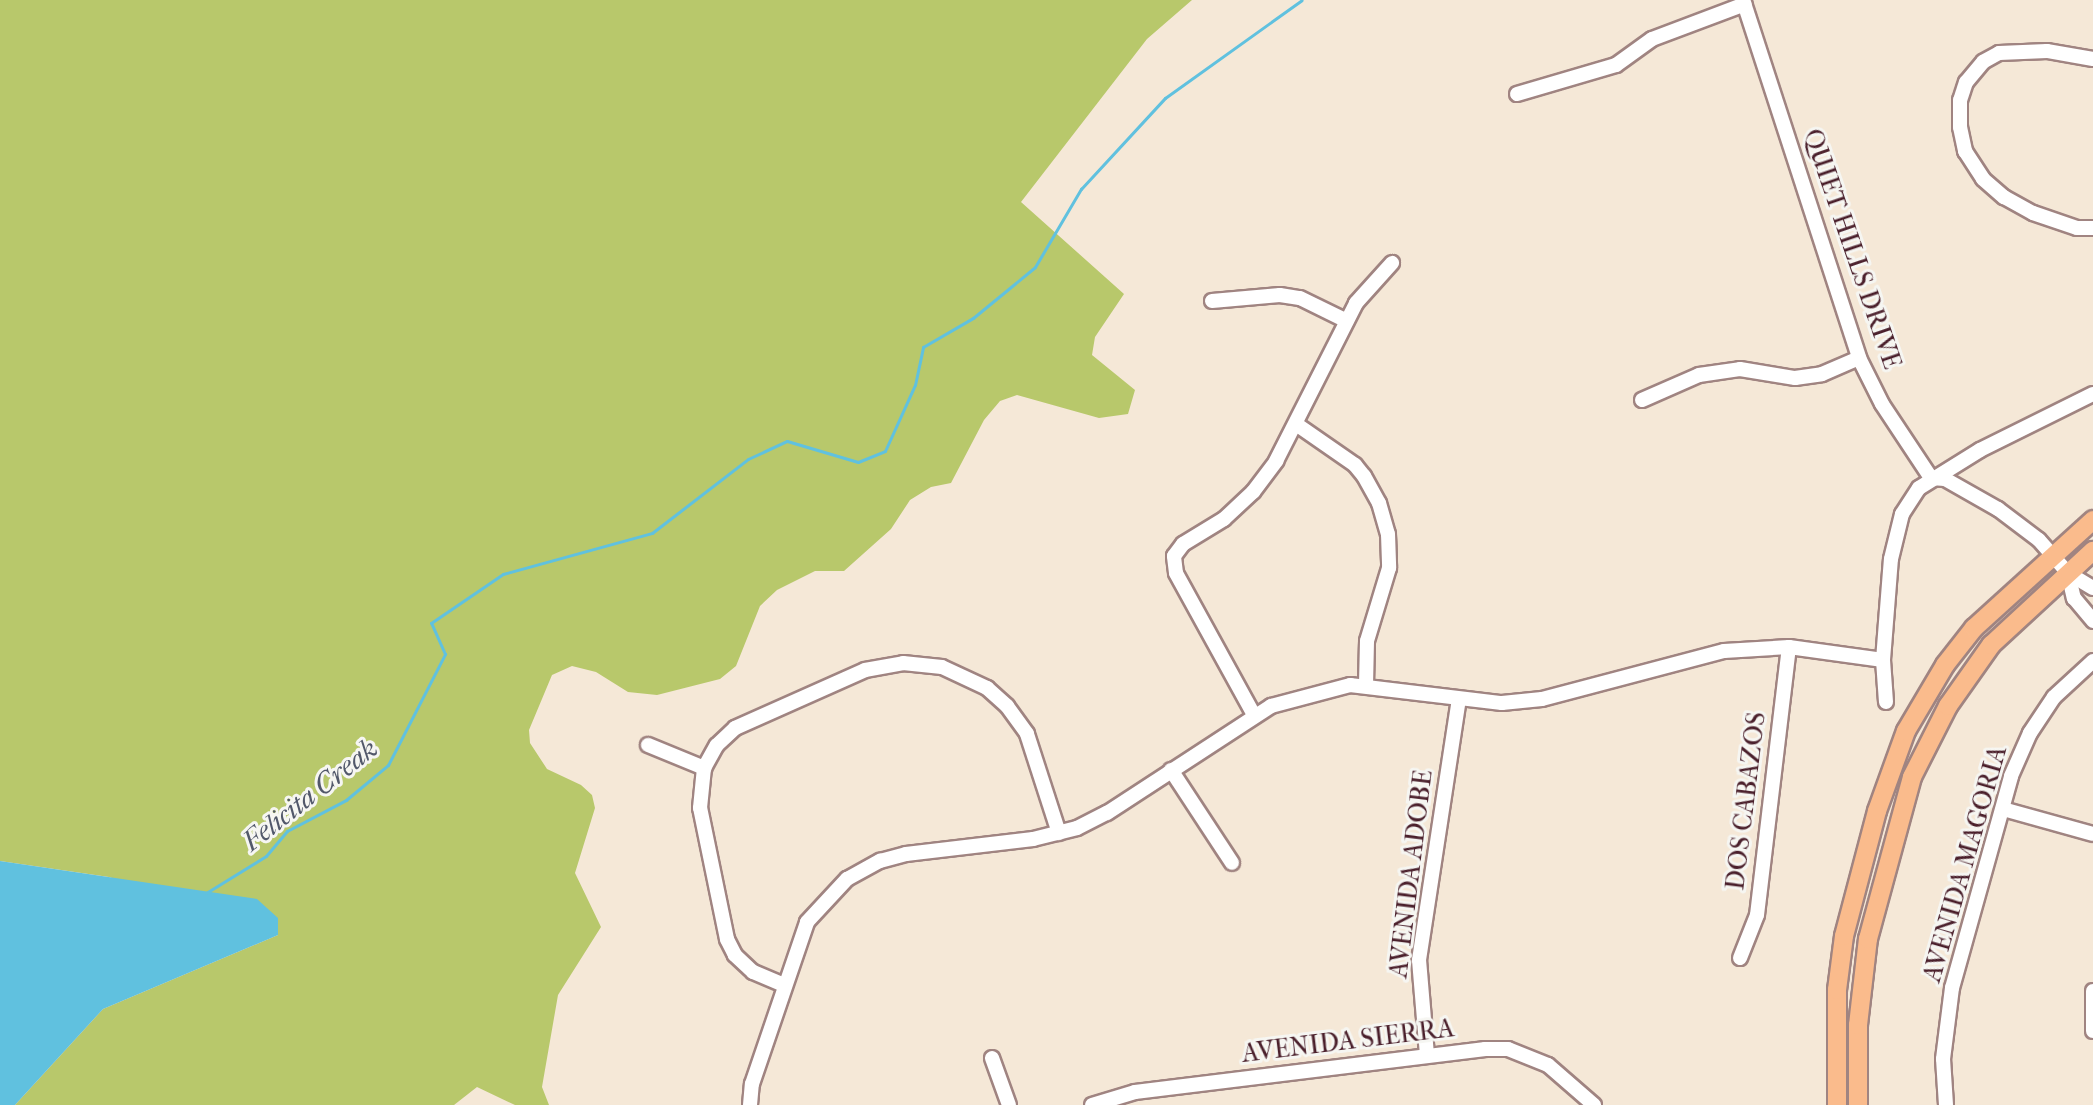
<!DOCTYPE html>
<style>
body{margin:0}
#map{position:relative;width:2093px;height:1105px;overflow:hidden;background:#f5e8d7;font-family:"IM FELL French Canon",serif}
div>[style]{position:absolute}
.green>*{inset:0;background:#b8c86b}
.water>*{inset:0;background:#60c1df}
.stream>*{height:3px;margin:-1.5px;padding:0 1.5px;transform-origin:1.5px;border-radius:1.5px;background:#60c1df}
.roads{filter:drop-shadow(2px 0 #a08481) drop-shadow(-2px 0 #a08481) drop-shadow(0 2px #a08481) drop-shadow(0 -2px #a08481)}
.minor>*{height:14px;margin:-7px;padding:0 7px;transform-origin:7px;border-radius:7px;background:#fff}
.major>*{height:18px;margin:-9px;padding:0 9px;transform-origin:9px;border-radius:9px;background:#fabb8c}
span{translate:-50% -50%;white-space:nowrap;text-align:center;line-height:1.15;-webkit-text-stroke:6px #f6f6f2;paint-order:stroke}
.street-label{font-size:26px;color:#4a1f2b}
.water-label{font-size:28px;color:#52586a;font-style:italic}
</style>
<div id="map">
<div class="green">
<div style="clip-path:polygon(0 0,1192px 0,1147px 39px,1021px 202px,1124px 294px,1095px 337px,1092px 355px,1135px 390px,1128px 414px,1099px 418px,1017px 395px,1000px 401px,984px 420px,951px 483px,931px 487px,910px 500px,891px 529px,844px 571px,815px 571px,777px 590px,760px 606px,736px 666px,720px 679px,657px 695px,628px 692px,596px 672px,572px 666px,552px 675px,529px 730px,530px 743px,547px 769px,581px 785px,592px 795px,595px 808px,575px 873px,601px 927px,558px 995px,542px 1087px,549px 1105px,515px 1105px,477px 1087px,454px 1105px,15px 1105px,103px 1009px,278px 935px,109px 877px,0 861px)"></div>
</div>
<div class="water">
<div style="clip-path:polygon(0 861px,257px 899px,278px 918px,278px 935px,103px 1009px,15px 1105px,0 1105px)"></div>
</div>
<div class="stream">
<div style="left:206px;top:893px;width:70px;rotate:-31.7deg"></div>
<div style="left:266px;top:856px;width:33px;rotate:-50deg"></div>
<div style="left:287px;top:831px;width:67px;rotate:-27.7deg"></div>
<div style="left:346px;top:800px;width:55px;rotate:-39.8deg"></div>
<div style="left:388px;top:765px;width:125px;rotate:-62.8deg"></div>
<div style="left:445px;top:654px;width:34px;rotate:-114deg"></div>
<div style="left:431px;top:623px;width:87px;rotate:-34.2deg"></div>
<div style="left:503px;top:574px;width:155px;rotate:-15.4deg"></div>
<div style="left:652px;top:533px;width:121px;rotate:-37.6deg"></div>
<div style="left:748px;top:459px;width:43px;rotate:-24.8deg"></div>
<div style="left:787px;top:441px;width:74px;rotate:16.5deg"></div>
<div style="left:858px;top:462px;width:29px;rotate:-22deg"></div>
<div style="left:885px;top:451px;width:72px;rotate:-65.6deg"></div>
<div style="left:915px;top:385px;width:39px;rotate:-78deg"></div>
<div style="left:923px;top:347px;width:58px;rotate:-30.1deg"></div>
<div style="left:973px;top:318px;width:80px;rotate:-39.4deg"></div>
<div style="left:1035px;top:267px;width:91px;rotate:-59.5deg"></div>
<div style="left:1081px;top:189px;width:124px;rotate:-47.3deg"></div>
<div style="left:1165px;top:98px;width:168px;rotate:-35.6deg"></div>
</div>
<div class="roads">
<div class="minor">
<div style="left:1743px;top:0;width:376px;rotate:72deg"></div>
<div style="left:1859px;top:358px;width:51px;rotate:63.4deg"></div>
<div style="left:1882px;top:404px;width:89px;rotate:56.5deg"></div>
<div style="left:1931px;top:478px;width:14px;rotate:4deg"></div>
<div style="left:1945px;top:479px;width:61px;rotate:29.5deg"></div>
<div style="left:1998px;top:509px;width:51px;rotate:37.1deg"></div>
<div style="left:2039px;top:540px;width:44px;rotate:48.7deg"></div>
<div style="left:2068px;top:573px;width:29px;rotate:31deg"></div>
<div style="left:2093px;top:59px;width:47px;rotate:-170.1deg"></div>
<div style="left:2047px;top:51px;width:48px;rotate:177.6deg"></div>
<div style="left:1999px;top:53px;width:18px;rotate:151deg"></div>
<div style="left:1983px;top:62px;width:26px;rotate:130deg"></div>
<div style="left:1966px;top:82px;width:19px;rotate:108deg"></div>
<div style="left:1960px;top:100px;width:27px;rotate:90deg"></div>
<div style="left:1960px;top:127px;width:25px;rotate:78deg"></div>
<div style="left:1965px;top:151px;width:33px;rotate:57deg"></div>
<div style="left:1983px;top:179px;width:28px;rotate:41deg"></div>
<div style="left:2004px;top:197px;width:33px;rotate:29deg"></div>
<div style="left:2033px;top:213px;width:46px;rotate:18.8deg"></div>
<div style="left:2077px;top:228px;width:16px"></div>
<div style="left:1517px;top:94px;width:103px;rotate:-16.3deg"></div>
<div style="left:1616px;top:65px;width:44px;rotate:-35.8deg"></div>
<div style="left:1652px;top:39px;width:99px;rotate:-20.6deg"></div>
<div style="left:1212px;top:301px;width:68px;rotate:-5deg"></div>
<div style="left:1280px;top:295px;width:20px;rotate:9deg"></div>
<div style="left:1300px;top:298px;width:52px;rotate:26.1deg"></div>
<div style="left:1642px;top:400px;width:62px;rotate:-23.7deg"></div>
<div style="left:1699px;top:375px;width:41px;rotate:-8.3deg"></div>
<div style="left:1740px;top:369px;width:56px;rotate:9.3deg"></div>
<div style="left:1795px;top:378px;width:27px;rotate:-8deg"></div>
<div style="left:1822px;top:374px;width:40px;rotate:-23.4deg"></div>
<div style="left:1296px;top:424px;width:72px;rotate:34.8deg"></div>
<div style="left:1355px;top:465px;width:14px;rotate:51deg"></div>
<div style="left:1364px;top:476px;width:31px;rotate:61deg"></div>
<div style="left:1379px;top:503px;width:32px;rotate:74deg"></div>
<div style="left:1388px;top:534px;width:34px;rotate:88deg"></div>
<div style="left:1389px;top:568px;width:76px;rotate:106.8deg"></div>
<div style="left:1367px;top:641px;width:45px;rotate:91.3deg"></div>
<div style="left:2068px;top:573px;width:26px;rotate:77deg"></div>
<div style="left:2074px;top:598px;width:30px;rotate:50deg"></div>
<div style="left:1886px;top:702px;width:42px;rotate:-94.1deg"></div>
<div style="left:1883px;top:660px;width:101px;rotate:-85.5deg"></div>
<div style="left:1891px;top:559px;width:46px;rotate:-76.3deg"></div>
<div style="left:1902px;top:514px;width:31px;rotate:-57deg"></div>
<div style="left:1919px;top:488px;width:72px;rotate:-31.9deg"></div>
<div style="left:1980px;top:450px;width:126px;rotate:-26.4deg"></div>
<div style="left:1254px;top:715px;width:162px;rotate:-118.8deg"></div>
<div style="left:1176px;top:573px;width:17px;rotate:-97deg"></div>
<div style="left:1174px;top:556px;width:15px;rotate:-53deg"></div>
<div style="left:1183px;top:544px;width:48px;rotate:-31.4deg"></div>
<div style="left:1224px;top:519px;width:40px;rotate:-43deg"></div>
<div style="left:1253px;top:492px;width:39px;rotate:-53deg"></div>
<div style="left:1276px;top:461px;width:177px;rotate:-63.1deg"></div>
<div style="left:1356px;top:303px;width:54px;rotate:-48deg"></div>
<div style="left:648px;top:745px;width:61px;rotate:22.3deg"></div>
<div style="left:1171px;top:770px;width:111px;rotate:56.7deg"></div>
<div style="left:2003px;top:809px;width:93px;rotate:15.5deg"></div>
<div style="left:1740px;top:958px;width:46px;rotate:-68.4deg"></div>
<div style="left:1757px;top:915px;width:270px;rotate:-83.2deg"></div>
<div style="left:784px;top:985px;width:34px;rotate:-157deg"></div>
<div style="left:753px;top:972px;width:25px;rotate:-137deg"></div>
<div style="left:735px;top:955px;width:18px;rotate:-117deg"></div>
<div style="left:727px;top:939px;width:134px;rotate:-101.6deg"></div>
<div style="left:700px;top:808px;width:40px;rotate:-84.3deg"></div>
<div style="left:704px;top:768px;width:26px;rotate:-61deg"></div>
<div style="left:717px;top:745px;width:25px;rotate:-43deg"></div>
<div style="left:735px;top:728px;width:142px;rotate:-24deg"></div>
<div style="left:865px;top:670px;width:39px;rotate:-10deg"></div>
<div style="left:903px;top:663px;width:39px;rotate:6deg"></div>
<div style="left:942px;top:667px;width:50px;rotate:25deg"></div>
<div style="left:987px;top:688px;width:27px;rotate:42deg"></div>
<div style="left:1007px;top:706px;width:34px;rotate:54deg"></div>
<div style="left:1027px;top:734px;width:104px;rotate:72.1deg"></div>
<div style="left:2093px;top:991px;width:40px;rotate:90deg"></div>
<div style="left:1427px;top:1055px;width:95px;rotate:-94.8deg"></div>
<div style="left:1419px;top:960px;width:264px;rotate:-81.3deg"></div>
<div style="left:992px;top:1058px;width:50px;rotate:70.1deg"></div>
<div style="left:750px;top:1105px;width:21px;rotate:-85deg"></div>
<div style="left:752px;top:1084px;width:171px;rotate:-71.2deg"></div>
<div style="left:807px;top:922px;width:59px;rotate:-47.1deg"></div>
<div style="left:847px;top:879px;width:38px;rotate:-29deg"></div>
<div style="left:880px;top:861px;width:27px;rotate:-15deg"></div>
<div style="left:906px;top:854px;width:128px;rotate:-6.7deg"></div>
<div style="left:1033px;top:839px;width:45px;rotate:-14deg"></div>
<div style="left:1077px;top:828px;width:34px;rotate:-27deg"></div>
<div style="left:1107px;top:813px;width:196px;rotate:-33.1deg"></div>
<div style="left:1271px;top:706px;width:82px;rotate:-14.9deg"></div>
<div style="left:1350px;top:685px;width:153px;rotate:6.8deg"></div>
<div style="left:1502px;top:703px;width:40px;rotate:-5.7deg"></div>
<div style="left:1542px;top:699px;width:188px;rotate:-14.8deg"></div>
<div style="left:1724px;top:651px;width:65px;rotate:-3.5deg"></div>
<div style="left:1789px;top:647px;width:95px;rotate:7.9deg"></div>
<div style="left:1092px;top:1105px;width:45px;rotate:-16.8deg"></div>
<div style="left:1135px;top:1092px;width:353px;rotate:-7deg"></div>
<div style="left:1485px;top:1049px;width:23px"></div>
<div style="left:1508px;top:1049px;width:43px;rotate:21.8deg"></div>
<div style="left:1548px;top:1065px;width:61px;rotate:41deg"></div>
<div style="left:1946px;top:1105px;width:46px;rotate:-93.7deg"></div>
<div style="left:1943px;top:1059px;width:72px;rotate:-82.8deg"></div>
<div style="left:1952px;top:988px;width:220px;rotate:-74.4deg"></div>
<div style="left:2011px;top:776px;width:47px;rotate:-66.2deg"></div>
<div style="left:2030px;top:733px;width:43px;rotate:-56.3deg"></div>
<div style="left:2054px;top:697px;width:53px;rotate:-42.7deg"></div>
</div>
<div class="major">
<div style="left:1837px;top:1105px;width:115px;rotate:-90deg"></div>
<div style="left:1837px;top:990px;width:54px;rotate:-82.6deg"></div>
<div style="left:1844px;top:936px;width:129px;rotate:-75.2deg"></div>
<div style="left:1877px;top:811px;width:85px;rotate:-70.1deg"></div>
<div style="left:1906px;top:731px;width:77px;rotate:-59.4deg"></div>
<div style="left:1945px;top:665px;width:47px;rotate:-51.9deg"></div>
<div style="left:1974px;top:628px;width:161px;rotate:-42.2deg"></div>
<div style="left:1858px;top:1105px;width:80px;rotate:-90deg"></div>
<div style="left:1858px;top:1025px;width:87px;rotate:-83.4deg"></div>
<div style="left:1868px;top:939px;width:168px;rotate:-74.8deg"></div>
<div style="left:1912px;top:777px;width:80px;rotate:-63.1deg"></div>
<div style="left:1948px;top:706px;width:75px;rotate:-54.8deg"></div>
<div style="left:1991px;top:645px;width:139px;rotate:-42.7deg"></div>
</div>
</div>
<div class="street-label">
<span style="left:1852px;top:249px;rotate:71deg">QUIET HILLS DRIVE</span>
<span style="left:1746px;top:801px;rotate:-83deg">DOS CABAZOS</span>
<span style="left:1965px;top:864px;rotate:-74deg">AVENIDA MAGORIA</span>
<span style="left:1411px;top:874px;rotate:-83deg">AVENIDA ADOBE</span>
<span style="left:1348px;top:1041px;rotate:-7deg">AVENIDA SIERRA</span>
</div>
<div class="water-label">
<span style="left:310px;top:795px;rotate:-38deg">Felicita Creak</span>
</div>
</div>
